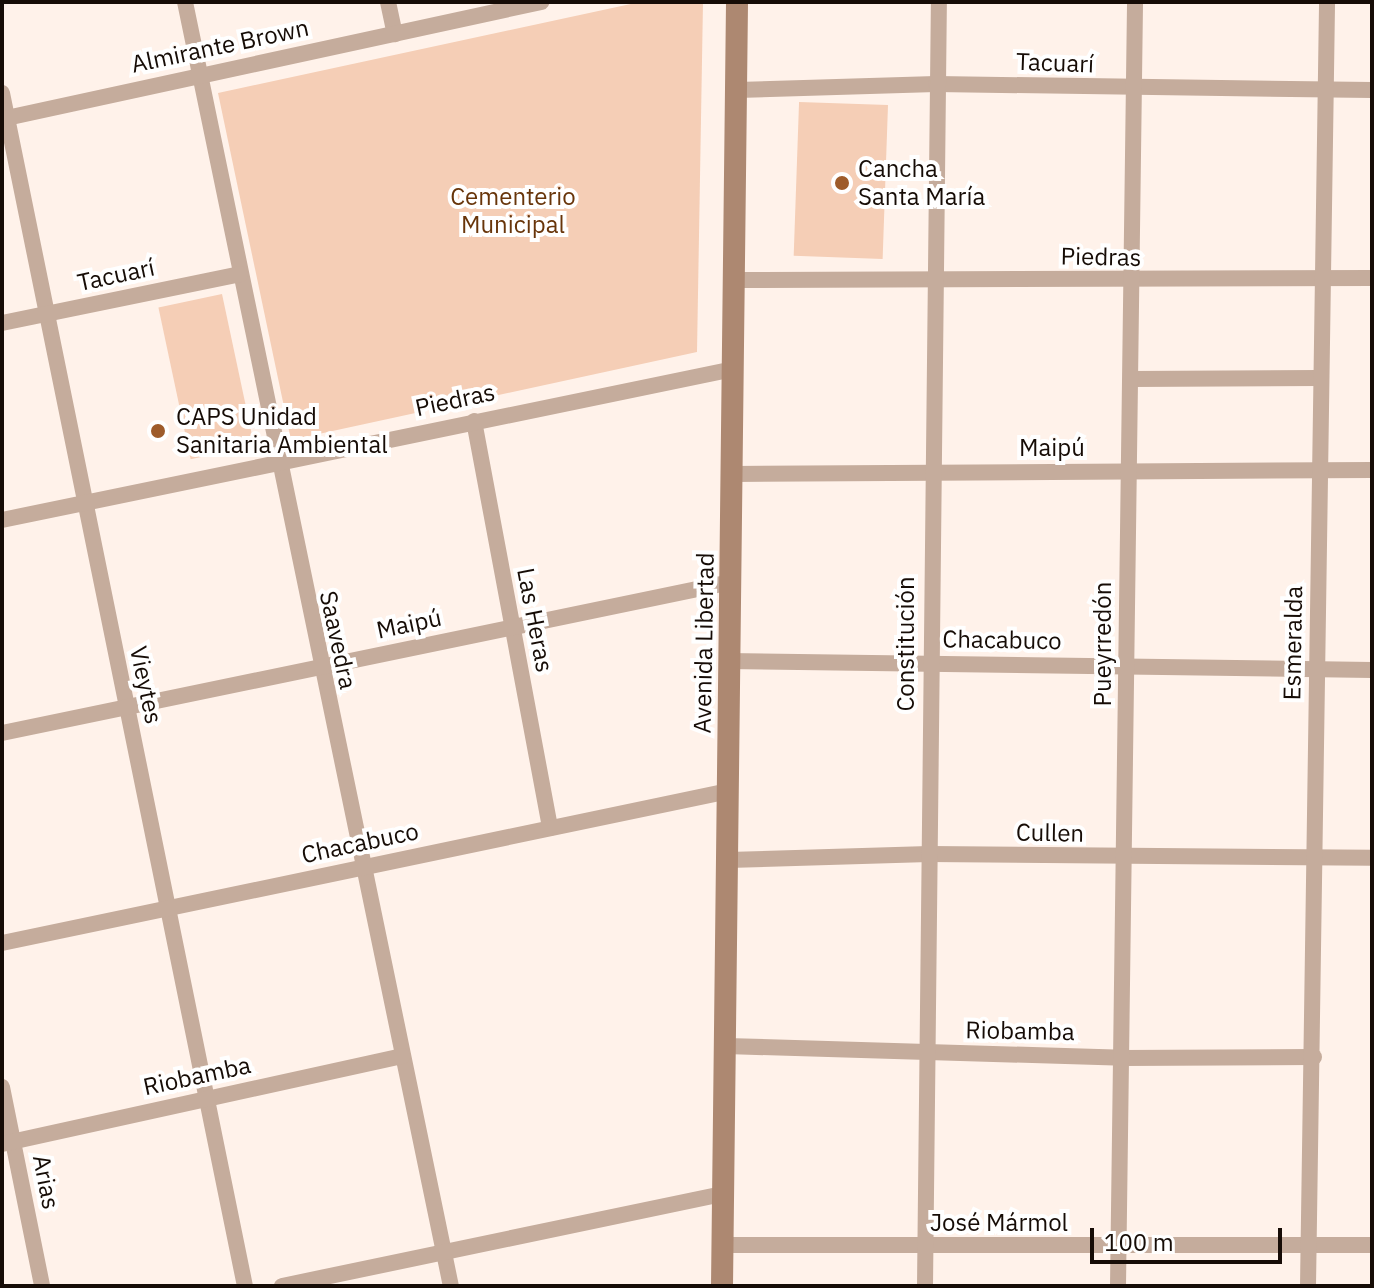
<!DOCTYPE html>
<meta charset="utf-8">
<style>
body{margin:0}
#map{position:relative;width:1374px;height:1288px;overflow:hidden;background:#fff2ea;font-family:"IBM Plex Sans",sans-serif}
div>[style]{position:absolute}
.green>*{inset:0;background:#f5ceb6;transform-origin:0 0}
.street>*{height:16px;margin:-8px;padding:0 8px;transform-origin:8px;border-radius:8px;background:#c5ac9c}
.secondary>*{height:22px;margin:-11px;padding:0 11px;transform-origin:11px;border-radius:11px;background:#ad8871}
.dots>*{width:22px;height:22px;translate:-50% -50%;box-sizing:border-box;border:4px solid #fff;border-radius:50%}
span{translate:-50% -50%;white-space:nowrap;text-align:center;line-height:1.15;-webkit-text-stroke:8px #fff;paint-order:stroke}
.street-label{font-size:24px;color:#160c06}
.poi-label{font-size:24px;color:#160c06}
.left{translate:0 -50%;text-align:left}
.park-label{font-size:24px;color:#68350a}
.frame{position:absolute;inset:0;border:4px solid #160c06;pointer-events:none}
.scale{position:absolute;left:1090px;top:1228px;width:192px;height:36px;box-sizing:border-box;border:4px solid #160c06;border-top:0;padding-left:10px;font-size:24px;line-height:28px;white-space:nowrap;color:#160c06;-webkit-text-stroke:6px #fff;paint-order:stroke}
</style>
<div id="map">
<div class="green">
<div style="clip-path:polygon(640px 2px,703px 2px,697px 352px,291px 440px,218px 93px)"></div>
<div style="left:888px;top:105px;width:154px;height:89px;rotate:92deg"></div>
<div style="left:222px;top:294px;width:155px;height:65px;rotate:78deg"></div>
</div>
<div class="street">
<div style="left:185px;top:2px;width:1311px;rotate:78.3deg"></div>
<div style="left:388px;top:2px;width:33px;rotate:78deg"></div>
<div style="left:737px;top:90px;width:199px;rotate:-1.7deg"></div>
<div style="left:936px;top:84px;width:436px;rotate:0.8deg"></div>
<div style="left:2px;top:93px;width:1217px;rotate:78.49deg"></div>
<div style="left:2px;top:119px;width:552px;rotate:-12.25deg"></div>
<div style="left:733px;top:280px;width:639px;rotate:-0.18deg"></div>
<div style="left:2px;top:323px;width:243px;rotate:-11.6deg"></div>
<div style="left:1132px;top:379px;width:187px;rotate:-0.3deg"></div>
<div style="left:474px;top:421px;width:414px;rotate:79.4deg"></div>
<div style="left:732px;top:474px;width:640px;rotate:-0.36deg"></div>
<div style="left:2px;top:520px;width:742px;rotate:-11.66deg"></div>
<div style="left:727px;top:661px;width:645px;rotate:0.8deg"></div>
<div style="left:2px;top:733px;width:744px;rotate:-11.7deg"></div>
<div style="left:728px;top:860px;width:201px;rotate:-1.7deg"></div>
<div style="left:929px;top:854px;width:443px;rotate:0.5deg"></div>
<div style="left:2px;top:943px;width:743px;rotate:-11.81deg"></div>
<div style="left:726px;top:1046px;width:397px;rotate:1.7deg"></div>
<div style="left:1123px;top:1058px;width:191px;rotate:-0.3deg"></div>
<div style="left:2px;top:1087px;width:203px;rotate:78.6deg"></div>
<div style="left:2px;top:1144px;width:410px;rotate:-12.4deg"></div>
<div style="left:722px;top:1245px;width:650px"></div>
<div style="left:282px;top:1286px;width:451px;rotate:-11.8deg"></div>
<div style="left:925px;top:1286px;width:1284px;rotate:-89.38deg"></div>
<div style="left:1118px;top:1286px;width:1284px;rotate:-89.24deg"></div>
<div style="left:1308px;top:1286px;width:1284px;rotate:-89.15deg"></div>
</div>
<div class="secondary">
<div style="left:722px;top:1286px;width:1284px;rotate:-89.33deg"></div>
</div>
<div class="dots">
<div style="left:842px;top:183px;background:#9e5b2a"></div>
<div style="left:158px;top:431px;background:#9e5b2a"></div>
</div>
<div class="street-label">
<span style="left:220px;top:46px;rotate:-12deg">Almirante Brown</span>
<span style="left:1055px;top:63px;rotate:2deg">Tacuarí</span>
<span style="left:1101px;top:257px;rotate:1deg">Piedras</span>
<span style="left:116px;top:275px;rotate:-12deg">Tacuarí</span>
<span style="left:455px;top:400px;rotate:-12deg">Piedras</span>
<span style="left:1052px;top:448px">Maipú</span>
<span style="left:535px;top:620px;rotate:79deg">Las Heras</span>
<span style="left:409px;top:624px;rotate:-12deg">Maipú</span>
<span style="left:338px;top:640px;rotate:78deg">Saavedra</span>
<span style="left:1002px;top:640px;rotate:1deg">Chacabuco</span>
<span style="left:704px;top:643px;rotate:-89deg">Avenida Libertad</span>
<span style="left:1293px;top:643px;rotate:-89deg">Esmeralda</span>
<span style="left:906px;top:644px;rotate:-90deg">Constitución</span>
<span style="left:1103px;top:644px;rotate:-90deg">Pueyrredón</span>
<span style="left:146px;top:685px;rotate:78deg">Vieytes</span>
<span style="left:1050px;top:833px;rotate:1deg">Cullen</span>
<span style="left:360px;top:843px;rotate:-12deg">Chacabuco</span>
<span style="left:1020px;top:1031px;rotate:1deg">Riobamba</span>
<span style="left:197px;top:1076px;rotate:-12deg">Riobamba</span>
<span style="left:46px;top:1182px;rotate:79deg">Arias</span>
<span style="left:999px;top:1223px">José Mármol</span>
</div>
<div class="poi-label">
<span class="left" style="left:858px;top:183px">Cancha<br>Santa María</span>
<span class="left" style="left:176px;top:431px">CAPS Unidad<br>Sanitaria Ambiental</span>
</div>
<div class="park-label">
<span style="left:513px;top:211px">Cementerio<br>Municipal</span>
</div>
<div class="frame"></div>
<div class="scale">100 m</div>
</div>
